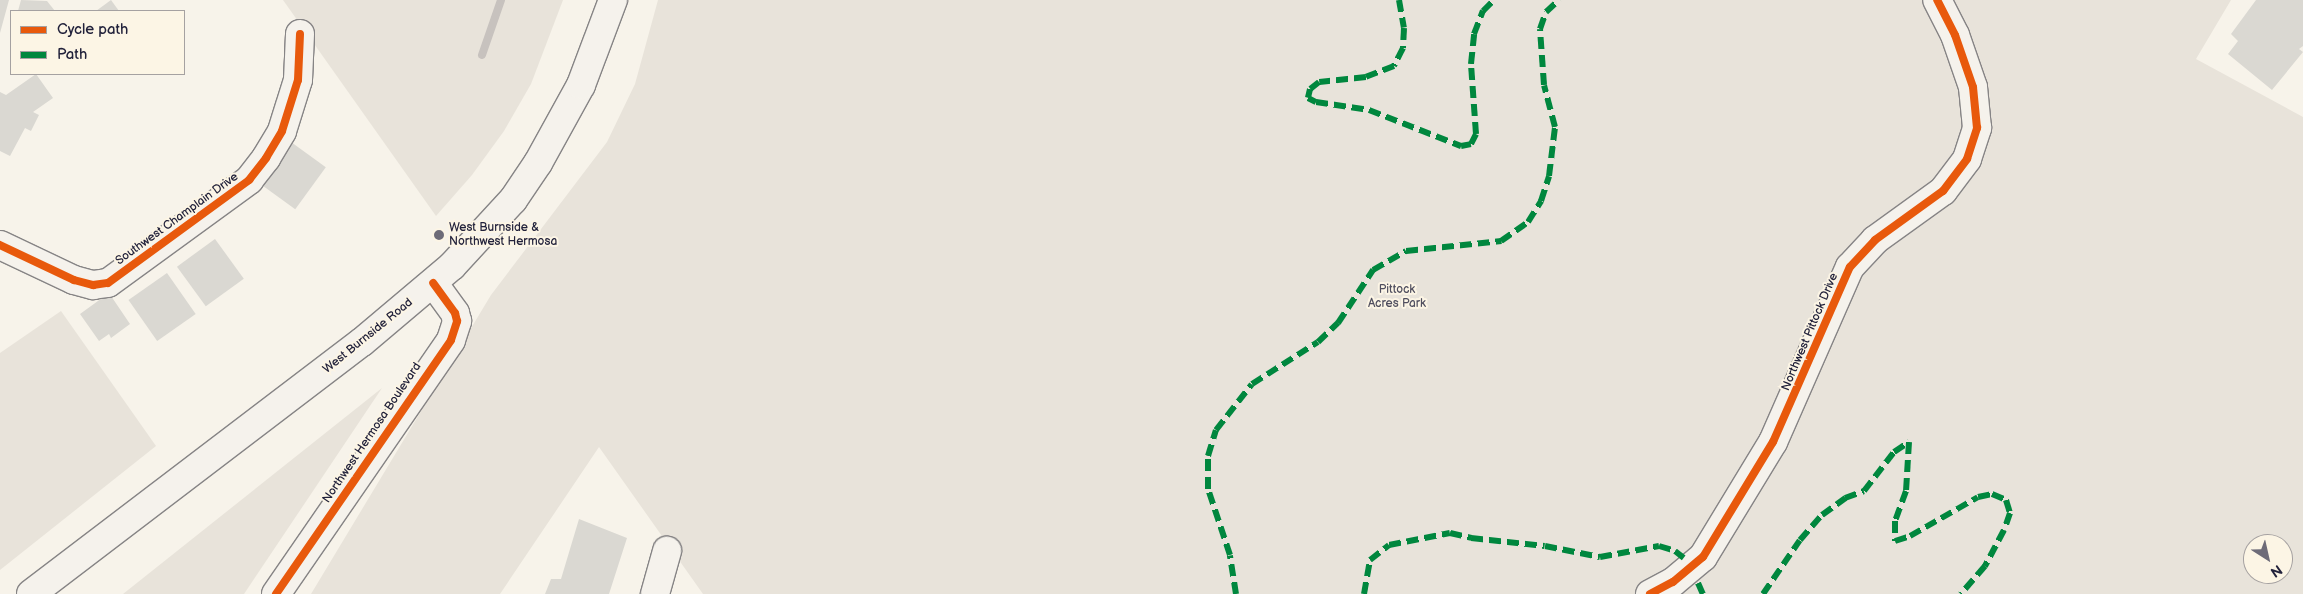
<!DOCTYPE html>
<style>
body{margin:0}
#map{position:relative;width:2303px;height:594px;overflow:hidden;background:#f7f3ea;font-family:"Balsamiq Sans",sans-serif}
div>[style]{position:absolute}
.green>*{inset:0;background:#e8e3da}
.stream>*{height:8px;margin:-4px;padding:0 4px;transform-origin:4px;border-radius:4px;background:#c7c2be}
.building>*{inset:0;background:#dad8d2;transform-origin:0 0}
.roads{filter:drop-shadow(1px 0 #868485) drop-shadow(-1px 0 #868485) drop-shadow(0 1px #868485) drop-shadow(0 -1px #868485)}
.street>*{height:28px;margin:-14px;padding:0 14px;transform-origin:14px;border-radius:14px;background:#f5f2ec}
.primary>*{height:28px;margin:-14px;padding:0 14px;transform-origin:14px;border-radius:14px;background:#f5f2ec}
.quiet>*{height:6px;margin-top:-3px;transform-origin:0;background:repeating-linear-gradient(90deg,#00873e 0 12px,transparent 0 18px)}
.cycleway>*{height:8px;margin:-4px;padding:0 4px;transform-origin:4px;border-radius:4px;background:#e8590c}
.dots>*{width:14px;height:14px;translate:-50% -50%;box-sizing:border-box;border:2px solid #fcf5e5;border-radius:50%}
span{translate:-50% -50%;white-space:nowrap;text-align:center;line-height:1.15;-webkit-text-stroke:4px #fcf5e5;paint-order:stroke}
.street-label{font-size:12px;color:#22223b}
.poi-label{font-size:12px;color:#22223b}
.left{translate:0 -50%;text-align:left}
.park-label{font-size:12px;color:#504f5f}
.legend{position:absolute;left:10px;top:10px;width:175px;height:65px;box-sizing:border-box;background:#fcf5e5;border:1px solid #a5a1a1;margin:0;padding:6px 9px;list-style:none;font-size:15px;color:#22223b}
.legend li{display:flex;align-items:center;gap:10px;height:25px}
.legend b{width:25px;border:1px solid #a5a1a1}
.north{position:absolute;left:2243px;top:534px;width:50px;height:50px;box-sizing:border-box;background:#fcf5e5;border:1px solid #a5a1a1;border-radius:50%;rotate:145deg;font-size:14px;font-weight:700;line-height:20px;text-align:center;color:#22223b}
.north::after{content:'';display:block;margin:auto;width:18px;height:22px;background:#6d6b78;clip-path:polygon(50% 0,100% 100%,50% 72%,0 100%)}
</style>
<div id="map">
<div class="green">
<div style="clip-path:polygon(283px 0,563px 0,531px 84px,504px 131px,472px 175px,436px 216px)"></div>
<div style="clip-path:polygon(evenodd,658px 0,2231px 0,2196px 59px,2303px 117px,2303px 594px,703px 594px,599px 447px,500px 594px,311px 594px,491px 295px,607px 142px,635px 84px,658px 0,2253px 544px,2283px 544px,2283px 574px,2253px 574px,2253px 544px)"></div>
<div style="clip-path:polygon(61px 311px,156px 446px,0 570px,0 353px)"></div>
<div style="clip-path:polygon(382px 388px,244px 594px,123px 594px)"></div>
</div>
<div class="stream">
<div style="left:482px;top:55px;width:58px;rotate:-70.9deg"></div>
</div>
<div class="building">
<div style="clip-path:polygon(0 0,9px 0,0 33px)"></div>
<div style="clip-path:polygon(21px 0,47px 1px,55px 11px,18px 11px)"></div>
<div style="clip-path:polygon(111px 0,119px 11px,96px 11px)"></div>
<div style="clip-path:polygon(2256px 0,2303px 0,2303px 46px,2299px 49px,2303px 52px,2272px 90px,2228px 54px,2238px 41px,2231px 34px)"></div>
<div style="clip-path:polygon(36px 74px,53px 98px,33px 112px,39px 115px,31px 131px,25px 128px,10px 156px,0 151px,0 92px,6px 95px)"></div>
<div style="left:291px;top:142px;width:43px;height:52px;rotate:36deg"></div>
<div style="left:215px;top:239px;width:49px;height:47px;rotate:54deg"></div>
<div style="left:167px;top:273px;width:50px;height:47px;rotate:55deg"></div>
<div style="clip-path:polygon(109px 293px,130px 324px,111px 338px,109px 334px,99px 341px,80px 314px)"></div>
<div style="clip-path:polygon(579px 519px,627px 538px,609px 594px,545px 594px,551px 579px,561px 579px)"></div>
</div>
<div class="roads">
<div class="street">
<div style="left:0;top:245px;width:82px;rotate:25.3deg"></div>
<div style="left:74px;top:280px;width:20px;rotate:15deg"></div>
<div style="left:93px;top:285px;width:15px;rotate:-8deg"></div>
<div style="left:108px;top:283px;width:175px;rotate:-36.1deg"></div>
<div style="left:249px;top:180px;width:28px;rotate:-52deg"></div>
<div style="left:266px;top:158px;width:31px;rotate:-59deg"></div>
<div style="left:282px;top:131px;width:53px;rotate:-72.6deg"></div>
<div style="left:298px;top:80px;width:46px;rotate:-87.5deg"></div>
<div style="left:276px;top:594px;width:308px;rotate:-55.4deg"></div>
<div style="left:451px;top:340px;width:20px;rotate:-72deg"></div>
<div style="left:457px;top:321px;width:8px;rotate:-104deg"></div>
<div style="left:455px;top:313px;width:37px;rotate:-126deg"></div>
<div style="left:655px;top:594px;width:45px;rotate:-74.4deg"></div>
<div style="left:1650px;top:594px;width:26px;rotate:-28deg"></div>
<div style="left:1673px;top:582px;width:39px;rotate:-40deg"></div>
<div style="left:1703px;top:557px;width:135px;rotate:-58.7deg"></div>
<div style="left:1773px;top:442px;width:191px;rotate:-66.3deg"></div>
<div style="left:1850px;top:267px;width:37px;rotate:-47deg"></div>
<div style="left:1875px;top:240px;width:84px;rotate:-35.8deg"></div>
<div style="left:1943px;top:191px;width:40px;rotate:-53deg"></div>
<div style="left:1967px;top:159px;width:33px;rotate:-72deg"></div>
<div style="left:1977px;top:128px;width:41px;rotate:-95.6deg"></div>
<div style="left:1973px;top:87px;width:55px;rotate:-109.1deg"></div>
<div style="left:1955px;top:35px;width:39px;rotate:-117deg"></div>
</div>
<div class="primary">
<div style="left:31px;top:594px;width:416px;rotate:-37.3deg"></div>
<div style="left:362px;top:342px;width:118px;rotate:-40.2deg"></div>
<div style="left:452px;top:266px;width:90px;rotate:-47.3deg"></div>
<div style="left:513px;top:200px;width:45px;rotate:-56deg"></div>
<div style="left:538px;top:163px;width:89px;rotate:-61.1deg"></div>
<div style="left:581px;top:85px;width:91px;rotate:-69.4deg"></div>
</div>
</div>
<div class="quiet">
<div style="left:1399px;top:0;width:28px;rotate:80deg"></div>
<div style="left:1404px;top:28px;width:20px;rotate:93deg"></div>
<div style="left:1403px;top:48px;width:20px;rotate:117deg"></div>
<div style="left:1394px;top:66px;width:30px;rotate:159deg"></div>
<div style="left:1366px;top:77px;width:47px;rotate:173.9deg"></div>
<div style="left:1319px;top:82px;width:11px;rotate:142deg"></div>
<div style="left:1310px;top:89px;width:9px;rotate:103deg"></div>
<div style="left:1308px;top:98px;width:9px;rotate:27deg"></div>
<div style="left:1316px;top:102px;width:54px;rotate:8.6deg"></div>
<div style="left:1369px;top:110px;width:99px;rotate:21.4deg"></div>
<div style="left:1461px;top:146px;width:10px;rotate:-11deg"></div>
<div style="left:1471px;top:144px;width:11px;rotate:-63deg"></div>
<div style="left:1476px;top:134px;width:70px;rotate:-94.1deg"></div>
<div style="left:1471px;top:64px;width:30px;rotate:-84deg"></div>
<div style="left:1474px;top:34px;width:25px;rotate:-69deg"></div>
<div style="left:1483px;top:11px;width:16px;rotate:-45deg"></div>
<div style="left:1698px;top:583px;width:12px;rotate:66deg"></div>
<div style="left:1236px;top:594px;width:39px;rotate:-99deg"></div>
<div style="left:1230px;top:555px;width:70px;rotate:-108.4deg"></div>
<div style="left:1208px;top:489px;width:33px;rotate:-90deg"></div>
<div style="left:1208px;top:456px;width:27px;rotate:-73deg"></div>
<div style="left:1216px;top:430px;width:58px;rotate:-52deg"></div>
<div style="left:1252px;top:384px;width:78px;rotate:-32.5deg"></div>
<div style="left:1318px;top:342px;width:28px;rotate:-44deg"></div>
<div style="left:1338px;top:323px;width:64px;rotate:-56.6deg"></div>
<div style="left:1373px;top:270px;width:38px;rotate:-30deg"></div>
<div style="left:1406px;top:251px;width:96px;rotate:-6deg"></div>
<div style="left:1501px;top:241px;width:33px;rotate:-35deg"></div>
<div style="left:1528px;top:222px;width:25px;rotate:-58deg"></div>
<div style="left:1541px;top:201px;width:26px;rotate:-72deg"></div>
<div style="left:1549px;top:176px;width:49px;rotate:-83deg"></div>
<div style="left:1555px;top:127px;width:43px;rotate:-104.7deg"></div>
<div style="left:1544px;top:85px;width:56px;rotate:-94.1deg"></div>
<div style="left:1540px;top:29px;width:18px;rotate:-71deg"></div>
<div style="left:1546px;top:12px;width:18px;rotate:-43deg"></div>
<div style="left:1364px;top:594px;width:35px;rotate:-80deg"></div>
<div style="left:1370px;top:560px;width:24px;rotate:-38deg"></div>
<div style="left:1389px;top:545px;width:62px;rotate:-11.1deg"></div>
<div style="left:1450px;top:533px;width:22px;rotate:13deg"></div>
<div style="left:1471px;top:538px;width:74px;rotate:6.2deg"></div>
<div style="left:1545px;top:546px;width:56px;rotate:11.3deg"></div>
<div style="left:1600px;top:557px;width:60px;rotate:-10.6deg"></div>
<div style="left:1659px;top:546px;width:17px;rotate:17deg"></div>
<div style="left:1675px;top:551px;width:11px;rotate:38deg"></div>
<div style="left:1763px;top:594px;width:65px;rotate:-55.6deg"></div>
<div style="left:1800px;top:540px;width:33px;rotate:-49deg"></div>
<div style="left:1822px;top:515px;width:29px;rotate:-36deg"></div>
<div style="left:1845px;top:498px;width:20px;rotate:-20deg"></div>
<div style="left:1864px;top:491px;width:49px;rotate:-52.4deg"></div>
<div style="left:1894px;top:452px;width:18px;rotate:-34deg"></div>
<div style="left:1909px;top:442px;width:49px;rotate:93.5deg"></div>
<div style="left:1906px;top:491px;width:32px;rotate:110deg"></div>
<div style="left:1895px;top:521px;width:20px;rotate:90deg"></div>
<div style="left:1895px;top:541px;width:16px;rotate:-18deg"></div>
<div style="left:1910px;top:536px;width:78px;rotate:-29.8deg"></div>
<div style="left:1978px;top:497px;width:14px;rotate:-12deg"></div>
<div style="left:1992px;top:494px;width:15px;rotate:23deg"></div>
<div style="left:2006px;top:500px;width:14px;rotate:73deg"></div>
<div style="left:2010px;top:513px;width:18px;rotate:109deg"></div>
<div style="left:2004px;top:530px;width:41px;rotate:117.8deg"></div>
<div style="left:1985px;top:566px;width:37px;rotate:131deg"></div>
</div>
<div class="cycleway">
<div style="left:0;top:245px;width:82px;rotate:25.3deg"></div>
<div style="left:74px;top:280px;width:20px;rotate:15deg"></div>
<div style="left:93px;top:285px;width:15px;rotate:-8deg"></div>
<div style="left:108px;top:283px;width:175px;rotate:-36.1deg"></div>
<div style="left:249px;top:180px;width:28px;rotate:-52deg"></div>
<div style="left:266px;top:158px;width:31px;rotate:-59deg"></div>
<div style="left:282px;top:131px;width:53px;rotate:-72.6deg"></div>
<div style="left:298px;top:80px;width:46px;rotate:-87.5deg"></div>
<div style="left:276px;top:594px;width:308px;rotate:-55.4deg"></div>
<div style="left:451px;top:340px;width:20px;rotate:-72deg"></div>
<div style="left:457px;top:321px;width:8px;rotate:-104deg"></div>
<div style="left:455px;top:313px;width:37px;rotate:-126deg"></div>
<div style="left:1650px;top:594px;width:26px;rotate:-28deg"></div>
<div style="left:1673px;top:582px;width:39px;rotate:-40deg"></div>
<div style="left:1703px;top:557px;width:135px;rotate:-58.7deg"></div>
<div style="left:1773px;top:442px;width:191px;rotate:-66.3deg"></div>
<div style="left:1850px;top:267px;width:37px;rotate:-47deg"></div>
<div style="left:1875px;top:240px;width:84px;rotate:-35.8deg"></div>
<div style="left:1943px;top:191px;width:40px;rotate:-53deg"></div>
<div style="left:1967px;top:159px;width:33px;rotate:-72deg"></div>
<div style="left:1977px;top:128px;width:41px;rotate:-95.6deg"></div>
<div style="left:1973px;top:87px;width:55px;rotate:-109.1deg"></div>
<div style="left:1955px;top:35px;width:39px;rotate:-117deg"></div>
</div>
<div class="dots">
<div style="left:439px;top:235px;background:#6d6b78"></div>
</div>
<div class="street-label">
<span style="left:177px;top:219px;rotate:-36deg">Southwest Champlain Drive</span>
<span style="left:1810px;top:332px;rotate:-67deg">Northwest Pittock Drive</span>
<span style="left:368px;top:336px;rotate:-39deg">West Burnside Road</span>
<span style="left:372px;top:433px;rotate:-56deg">Northwest Hermosa Boulevard</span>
</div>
<div class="poi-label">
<span class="left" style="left:449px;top:235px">West Burnside &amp;<br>Northwest Hermosa</span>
</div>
<div class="park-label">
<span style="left:1397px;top:297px">Pittock<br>Acres Park</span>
</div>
<ul class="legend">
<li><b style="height:6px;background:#e8590c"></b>Cycle path</li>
<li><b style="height:6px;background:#00873e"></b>Path</li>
</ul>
<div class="north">N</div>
</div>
